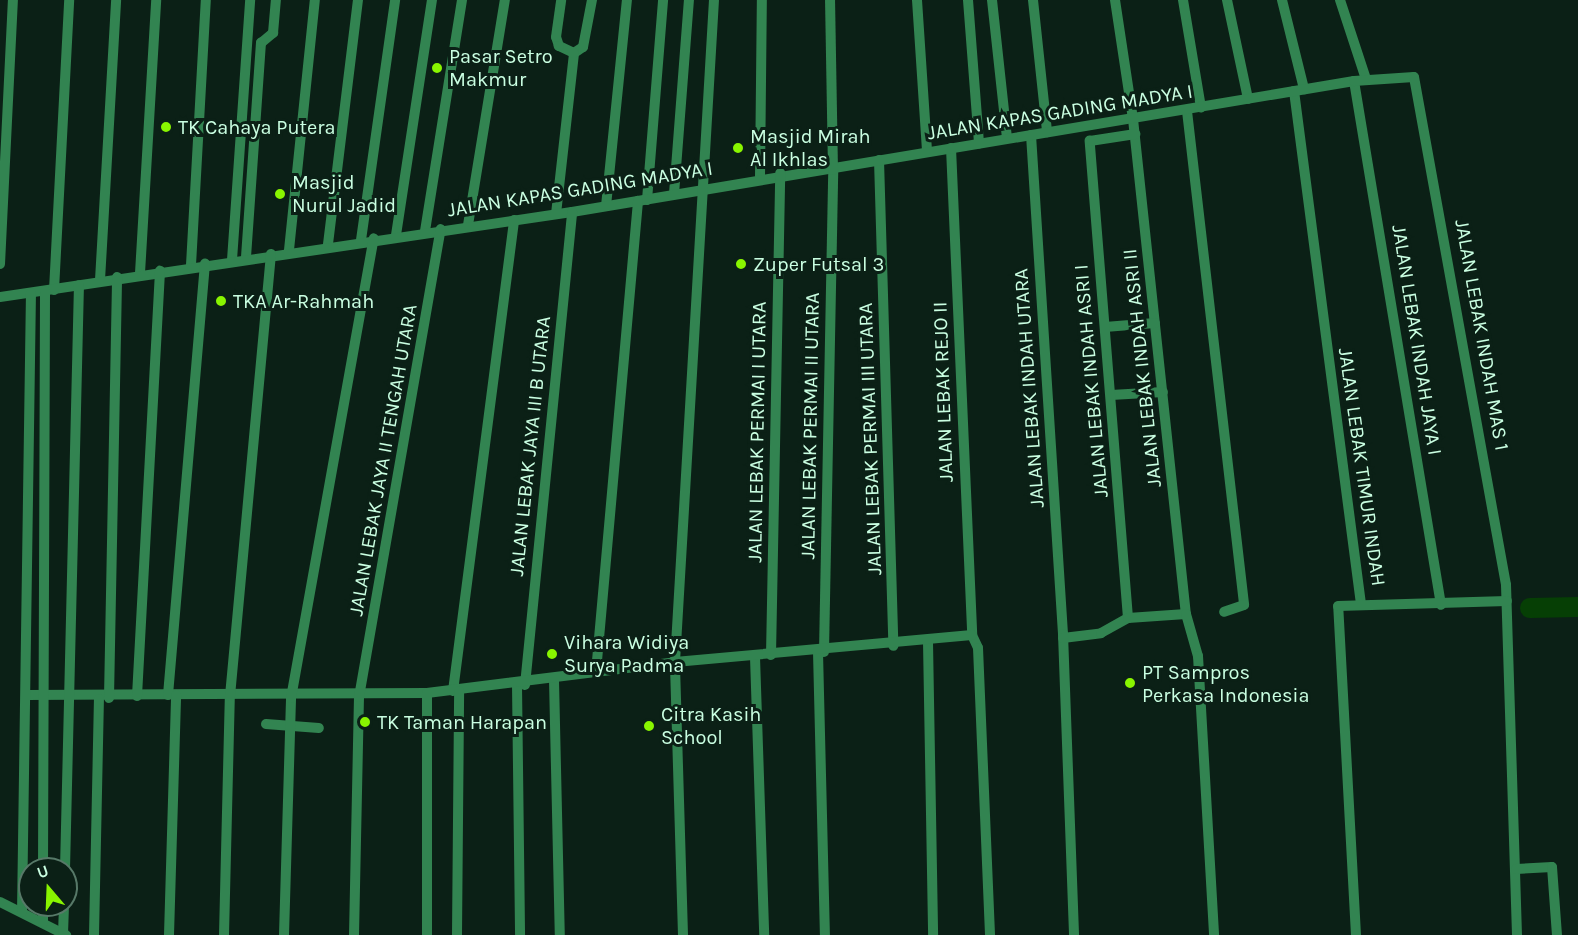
<!DOCTYPE html>
<style>
body{margin:0}
#map{position:relative;width:1578px;height:935px;overflow:hidden;background:#0b2016;font-family:Karla,sans-serif}
div>[style]{position:absolute}
.river>*{height:20px;margin:-10px;padding:0 10px;transform-origin:10px;border-radius:10px;background:#063f05}
.minor>*{height:10px;margin:-5px;padding:0 5px;transform-origin:5px;border-radius:5px;background:#328451}
.dots>*{width:16px;height:16px;translate:-50% -50%;box-sizing:border-box;border:3px solid #0b2016;border-radius:50%}
span{translate:-50% -50%;white-space:nowrap;text-align:center;line-height:1.15;-webkit-text-stroke:6px #0b2016;paint-order:stroke}
.poi-label{font-size:20px;color:#caffe2}
.left{translate:0 -50%;text-align:left}
.street-label{font-size:20px;color:#caffe2}
.north{position:absolute;left:18px;top:857px;width:60px;height:60px;box-sizing:border-box;background:#0b2016;border:2px solid #577968;border-radius:50%;rotate:341deg;font-size:16px;font-weight:700;line-height:24px;text-align:center;color:#caffe2}
.north::after{content:'';display:block;margin:auto;width:21px;height:27px;background:#89f500;clip-path:polygon(50% 0,100% 100%,50% 72%,0 100%)}
</style>
<div id="map">
<div class="river">
<div style="left:1530px;top:608px;width:48px;rotate:-1.2deg"></div>
</div>
<div class="minor">
<div style="left:917px;top:0;width:152px;rotate:86.2deg"></div>
<div style="left:968px;top:0;width:144px;rotate:85.6deg"></div>
<div style="left:992px;top:0;width:139px;rotate:83.8deg"></div>
<div style="left:1033px;top:0;width:133px;rotate:83.9deg"></div>
<div style="left:1115px;top:0;width:120px;rotate:81.4deg"></div>
<div style="left:1133px;top:119px;width:498px;rotate:83.9deg"></div>
<div style="left:1183px;top:0;width:109px;rotate:80.5deg"></div>
<div style="left:1227px;top:0;width:101px;rotate:78deg"></div>
<div style="left:1282px;top:0;width:92px;rotate:76.1deg"></div>
<div style="left:1340px;top:0;width:83px;rotate:71.8deg"></div>
<div style="left:574px;top:53px;width:11px;rotate:-34deg"></div>
<div style="left:583px;top:47px;width:48px;rotate:-79.2deg"></div>
<div style="left:1354px;top:81px;width:531px;rotate:80.57deg"></div>
<div style="left:1294px;top:91px;width:517px;rotate:82.56deg"></div>
<div style="left:1187px;top:111px;width:497px;rotate:83.4deg"></div>
<div style="left:1244px;top:605px;width:21px;rotate:161deg"></div>
<div style="left:1031px;top:135px;width:500px;rotate:86.33deg"></div>
<div style="left:1063px;top:634px;width:301px;rotate:87.9deg"></div>
<div style="left:951px;top:148px;width:487px;rotate:87.5deg"></div>
<div style="left:879px;top:160px;width:486px;rotate:88.3deg"></div>
<div style="left:760px;top:177px;width:177px;rotate:-89.4deg"></div>
<div style="left:674px;top:194px;width:195px;rotate:-85.6deg"></div>
<div style="left:647px;top:200px;width:201px;rotate:-85.4deg"></div>
<div style="left:606px;top:206px;width:207px;rotate:-84.2deg"></div>
<div style="left:556px;top:214px;width:162px;rotate:-83.6deg"></div>
<div style="left:574px;top:53px;width:17px;rotate:-155deg"></div>
<div style="left:559px;top:46px;width:9px;rotate:-108deg"></div>
<div style="left:556px;top:37px;width:37px;rotate:-82deg"></div>
<div style="left:468px;top:225px;width:228px;rotate:-80.7deg"></div>
<div style="left:425px;top:231px;width:234px;rotate:-80.9deg"></div>
<div style="left:396px;top:235px;width:238px;rotate:-81.3deg"></div>
<div style="left:361px;top:240px;width:242px;rotate:-81.9deg"></div>
<div style="left:328px;top:244px;width:246px;rotate:-83deg"></div>
<div style="left:289px;top:250px;width:251px;rotate:-84.1deg"></div>
<div style="left:246px;top:257px;width:215px;rotate:-86deg"></div>
<div style="left:261px;top:43px;width:16px;rotate:-40deg"></div>
<div style="left:273px;top:33px;width:33px;rotate:-85deg"></div>
<div style="left:232px;top:260px;width:261px;rotate:-86deg"></div>
<div style="left:0;top:264px;width:264px;rotate:-87.2deg"></div>
<div style="left:191px;top:265px;width:265px;rotate:-86.8deg"></div>
<div style="left:140px;top:273px;width:273px;rotate:-86.6deg"></div>
<div style="left:100px;top:280px;width:280px;rotate:-86.7deg"></div>
<div style="left:54px;top:290px;width:290px;rotate:-87deg"></div>
<div style="left:0;top:297px;width:578px;rotate:-8.45deg"></div>
<div style="left:572px;top:212px;width:793px;rotate:-9.51deg"></div>
<div style="left:1354px;top:81px;width:60px;rotate:-3.8deg"></div>
<div style="left:1414px;top:77px;width:516px;rotate:79.73deg"></div>
<div style="left:1506px;top:585px;width:350px;rotate:88.2deg"></div>
<div style="left:1105px;top:327px;width:50px;rotate:-4.6deg"></div>
<div style="left:1111px;top:395px;width:52px;rotate:-3.3deg"></div>
<div style="left:1128px;top:618px;width:479px;rotate:-94.6deg"></div>
<div style="left:1090px;top:141px;width:46px;rotate:-8.8deg"></div>
<div style="left:972px;top:635px;width:14px;rotate:65deg"></div>
<div style="left:978px;top:648px;width:287px;rotate:87.6deg"></div>
<div style="left:1063px;top:638px;width:38px;rotate:-7deg"></div>
<div style="left:1101px;top:633px;width:31px;rotate:-29deg"></div>
<div style="left:1128px;top:618px;width:58px;rotate:-3.9deg"></div>
<div style="left:1186px;top:614px;width:44px;rotate:74.1deg"></div>
<div style="left:1198px;top:656px;width:279px;rotate:86.7deg"></div>
<div style="left:928px;top:642px;width:293px;rotate:89deg"></div>
<div style="left:818px;top:652px;width:283px;rotate:88.6deg"></div>
<div style="left:824px;top:652px;width:482px;rotate:-88.9deg"></div>
<div style="left:833px;top:170px;width:170px;rotate:-91deg"></div>
<div style="left:771px;top:655px;width:482px;rotate:-88.9deg"></div>
<div style="left:755px;top:657px;width:278px;rotate:88.1deg"></div>
<div style="left:596px;top:672px;width:473px;rotate:-84.9deg"></div>
<div style="left:554px;top:680px;width:255px;rotate:88.7deg"></div>
<div style="left:517px;top:685px;width:250px;rotate:89.3deg"></div>
<div style="left:525px;top:685px;width:475px;rotate:-84.3deg"></div>
<div style="left:453px;top:691px;width:475px;rotate:-82.6deg"></div>
<div style="left:27px;top:695px;width:400px;rotate:-0.3deg"></div>
<div style="left:427px;top:693px;width:250px;rotate:-7.1deg"></div>
<div style="left:675px;top:662px;width:298px;rotate:-5.2deg"></div>
<div style="left:168px;top:695px;width:433px;rotate:-85.1deg"></div>
<div style="left:137px;top:696px;width:426px;rotate:-86.9deg"></div>
<div style="left:109px;top:698px;width:421px;rotate:-88.9deg"></div>
<div style="left:266px;top:724px;width:53px;rotate:4.3deg"></div>
<div style="left:43px;top:869px;width:578px;rotate:-89.8deg"></div>
<div style="left:65px;top:869px;width:584px;rotate:-88.63deg"></div>
<div style="left:1516px;top:869px;width:36px;rotate:-3deg"></div>
<div style="left:1552px;top:867px;width:68px;rotate:85.8deg"></div>
<div style="left:0;top:902px;width:74px;rotate:26.6deg"></div>
<div style="left:22px;top:912px;width:619px;rotate:-89.17deg"></div>
<div style="left:43px;top:923px;width:18px;rotate:-90deg"></div>
<div style="left:63px;top:934px;width:29px;rotate:-88deg"></div>
<div style="left:94px;top:935px;width:236px;rotate:-88.8deg"></div>
<div style="left:169px;top:935px;width:240px;rotate:-88.3deg"></div>
<div style="left:224px;top:935px;width:239px;rotate:-88.6deg"></div>
<div style="left:230px;top:696px;width:444px;rotate:-84.7deg"></div>
<div style="left:284px;top:935px;width:237px;rotate:-88.3deg"></div>
<div style="left:291px;top:698px;width:467px;rotate:-79.8deg"></div>
<div style="left:354px;top:935px;width:238px;rotate:-88.8deg"></div>
<div style="left:359px;top:697px;width:475px;rotate:-80.1deg"></div>
<div style="left:427px;top:935px;width:242px;rotate:-90deg"></div>
<div style="left:457px;top:935px;width:244px;rotate:-89.5deg"></div>
<div style="left:683px;top:935px;width:273px;rotate:-91.7deg"></div>
<div style="left:675px;top:662px;width:663px;rotate:-86.63deg"></div>
<div style="left:1356px;top:935px;width:329px;rotate:-93.1deg"></div>
<div style="left:1338px;top:606px;width:169px;rotate:-1.7deg"></div>
</div>
<div class="dots">
<div style="left:437px;top:68px;background:#89f500"></div>
<div style="left:166px;top:127px;background:#89f500"></div>
<div style="left:738px;top:148px;background:#89f500"></div>
<div style="left:280px;top:194px;background:#89f500"></div>
<div style="left:741px;top:264px;background:#89f500"></div>
<div style="left:221px;top:301px;background:#89f500"></div>
<div style="left:552px;top:654px;background:#89f500"></div>
<div style="left:1130px;top:683px;background:#89f500"></div>
<div style="left:365px;top:722px;background:#89f500"></div>
<div style="left:649px;top:726px;background:#89f500"></div>
</div>
<div class="poi-label">
<span class="left" style="left:449px;top:68px">Pasar Setro<br>Makmur</span>
<span class="left" style="left:178px;top:127px">TK Cahaya Putera</span>
<span class="left" style="left:750px;top:148px">Masjid Mirah<br>Al Ikhlas</span>
<span class="left" style="left:292px;top:194px">Masjid<br>Nurul Jadid</span>
<span class="left" style="left:753px;top:264px">Zuper Futsal 3</span>
<span class="left" style="left:233px;top:301px">TKA Ar-Rahmah</span>
<span class="left" style="left:564px;top:654px">Vihara Widiya<br>Surya Padma</span>
<span class="left" style="left:1142px;top:684px">PT Sampros<br>Perkasa Indonesia</span>
<span class="left" style="left:661px;top:726px">Citra Kasih<br>School</span>
<span class="left" style="left:377px;top:722px">TK Taman Harapan</span>
</div>
<div class="street-label">
<span style="left:1060px;top:112px;rotate:-9deg">JALAN KAPAS GADING MADYA I</span>
<span style="left:580px;top:189px;rotate:-9deg">JALAN KAPAS GADING MADYA I</span>
<span style="left:1482px;top:335px;rotate:80deg">JALAN LEBAK INDAH MAS 1</span>
<span style="left:1417px;top:340px;rotate:81deg">JALAN LEBAK INDAH JAYA I</span>
<span style="left:1142px;top:368px;rotate:-96deg">JALAN LEBAK INDAH ASRI II</span>
<span style="left:1091px;top:381px;rotate:-95deg">JALAN LEBAK INDAH ASRI I</span>
<span style="left:1029px;top:388px;rotate:-94deg">JALAN LEBAK INDAH UTARA</span>
<span style="left:943px;top:392px;rotate:-92deg">JALAN LEBAK REJO II</span>
<span style="left:810px;top:426px;rotate:-89deg">JALAN LEBAK PERMAI II UTARA</span>
<span style="left:757px;top:432px;rotate:-89deg">JALAN LEBAK PERMAI I UTARA</span>
<span style="left:870px;top:439px;rotate:-92deg">JALAN LEBAK PERMAI III UTARA</span>
<span style="left:530px;top:446px;rotate:-84deg">JALAN LEBAK JAYA III B UTARA</span>
<span style="left:383px;top:460px;rotate:-80deg">JALAN LEBAK JAYA II TENGAH UTARA</span>
<span style="left:1362px;top:467px;rotate:82deg">JALAN LEBAK TIMUR INDAH</span>
</div>
<div class="north">U</div>
</div>
